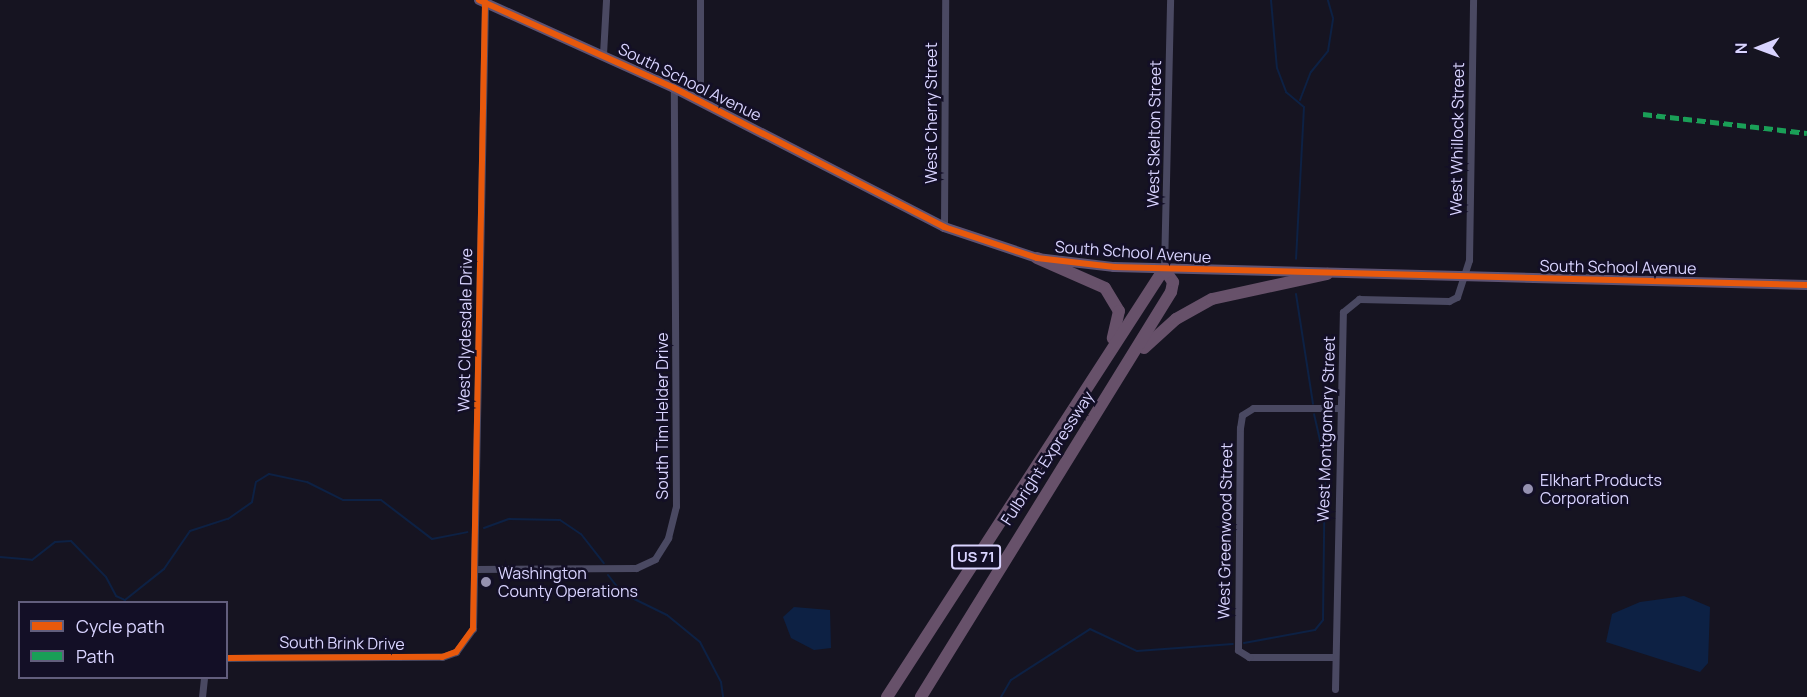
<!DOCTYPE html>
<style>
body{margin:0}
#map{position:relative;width:1807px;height:697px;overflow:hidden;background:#161421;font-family:Manrope,sans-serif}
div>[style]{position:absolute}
.water>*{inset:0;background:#0d2144}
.stream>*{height:2px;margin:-1px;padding:0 1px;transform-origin:1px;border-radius:1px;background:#0d2144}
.street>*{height:7px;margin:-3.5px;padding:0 3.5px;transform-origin:3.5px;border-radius:3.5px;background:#4a4962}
.primary>*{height:10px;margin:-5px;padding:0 5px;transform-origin:5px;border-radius:5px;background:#5e5373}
.highway>*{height:12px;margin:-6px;padding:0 6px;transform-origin:6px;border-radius:6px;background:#67516a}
.quiet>*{height:4.5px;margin-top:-2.25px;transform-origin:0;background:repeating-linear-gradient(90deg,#1a9f57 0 9px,transparent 0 13.5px)}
.cycleway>*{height:6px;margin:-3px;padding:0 3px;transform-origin:3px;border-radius:3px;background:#e8590c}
.dots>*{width:16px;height:16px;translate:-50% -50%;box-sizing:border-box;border:3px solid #130f26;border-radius:50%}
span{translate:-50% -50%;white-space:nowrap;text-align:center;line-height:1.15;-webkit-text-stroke:5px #130f26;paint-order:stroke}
.shield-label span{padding:2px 4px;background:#130f26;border:2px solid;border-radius:4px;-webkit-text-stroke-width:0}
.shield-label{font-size:15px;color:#d9d4ff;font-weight:700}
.street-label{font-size:16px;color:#d9d4ff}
.poi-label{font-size:16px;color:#d9d4ff}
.left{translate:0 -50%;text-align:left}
.legend{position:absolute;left:18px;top:601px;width:210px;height:78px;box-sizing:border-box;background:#130f26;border:2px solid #625e7d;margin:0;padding:8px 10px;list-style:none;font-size:18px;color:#d9d4ff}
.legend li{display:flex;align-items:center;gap:12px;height:30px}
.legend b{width:30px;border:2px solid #625e7d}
.north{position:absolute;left:1729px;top:18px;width:60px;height:60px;-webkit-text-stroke:4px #130f26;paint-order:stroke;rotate:269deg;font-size:16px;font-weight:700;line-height:24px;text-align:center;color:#d9d4ff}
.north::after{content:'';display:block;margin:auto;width:21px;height:27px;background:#d9d4ff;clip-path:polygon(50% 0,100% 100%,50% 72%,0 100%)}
</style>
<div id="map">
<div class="water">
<div style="clip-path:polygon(1684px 596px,1710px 607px,1708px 663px,1700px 672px,1606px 642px,1612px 614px,1640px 602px)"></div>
<div style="clip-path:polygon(794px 607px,830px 610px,831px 648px,814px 650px,791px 638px,783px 617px)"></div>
</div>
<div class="stream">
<div style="left:1271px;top:0;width:68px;rotate:85deg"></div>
<div style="left:1277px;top:68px;width:26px;rotate:69deg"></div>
<div style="left:1286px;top:92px;width:23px;rotate:40deg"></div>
<div style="left:1304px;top:107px;width:152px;rotate:93deg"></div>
<div style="left:1300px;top:100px;width:30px;rotate:-69deg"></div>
<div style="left:1311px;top:72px;width:27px;rotate:-51deg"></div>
<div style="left:1328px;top:51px;width:33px;rotate:-81deg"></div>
<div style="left:1333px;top:18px;width:19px;rotate:-106deg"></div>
<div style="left:1296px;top:294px;width:111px;rotate:81.2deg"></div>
<div style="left:484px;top:528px;width:27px;rotate:-20deg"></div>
<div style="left:509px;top:519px;width:51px;rotate:1.1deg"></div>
<div style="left:560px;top:520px;width:25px;rotate:34deg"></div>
<div style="left:581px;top:534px;width:37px;rotate:52deg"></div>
<div style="left:0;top:557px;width:32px;rotate:5deg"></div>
<div style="left:32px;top:560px;width:29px;rotate:-38deg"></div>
<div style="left:55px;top:542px;width:16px;rotate:-4deg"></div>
<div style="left:71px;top:541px;width:50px;rotate:45.8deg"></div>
<div style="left:106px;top:577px;width:21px;rotate:62deg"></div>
<div style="left:116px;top:596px;width:10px;rotate:24deg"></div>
<div style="left:125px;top:600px;width:50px;rotate:-38.5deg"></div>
<div style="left:164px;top:569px;width:46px;rotate:-55.6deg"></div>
<div style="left:190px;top:531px;width:40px;rotate:-18deg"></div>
<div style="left:228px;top:519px;width:29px;rotate:-35deg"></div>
<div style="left:252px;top:502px;width:20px;rotate:-79deg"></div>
<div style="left:256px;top:482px;width:15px;rotate:-32deg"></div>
<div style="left:269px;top:474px;width:39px;rotate:12deg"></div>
<div style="left:307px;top:482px;width:40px;rotate:26.6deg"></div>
<div style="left:343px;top:500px;width:38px"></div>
<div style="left:381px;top:500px;width:64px;rotate:37.4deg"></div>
<div style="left:432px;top:539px;width:36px;rotate:-11deg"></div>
<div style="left:608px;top:575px;width:23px;rotate:52deg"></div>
<div style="left:622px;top:593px;width:50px;rotate:26.1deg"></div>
<div style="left:667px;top:615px;width:43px;rotate:39.3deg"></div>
<div style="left:700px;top:642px;width:45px;rotate:62.3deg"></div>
<div style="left:721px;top:682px;width:15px;rotate:82deg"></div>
<div style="left:1244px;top:643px;width:72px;rotate:-10.4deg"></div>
<div style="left:1315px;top:630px;width:13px;rotate:-51deg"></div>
<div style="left:1323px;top:620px;width:158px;rotate:-89.3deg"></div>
<div style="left:1325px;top:462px;width:49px;rotate:-102.9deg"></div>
<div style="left:1001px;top:697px;width:20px;rotate:-60deg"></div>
<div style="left:1011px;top:680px;width:94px;rotate:-32.8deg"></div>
<div style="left:1090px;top:629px;width:52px;rotate:25.1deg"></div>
<div style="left:1137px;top:651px;width:96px;rotate:-4.2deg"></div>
</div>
<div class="street">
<div style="left:603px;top:54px;width:54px;rotate:-86.8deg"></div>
<div style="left:700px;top:101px;width:101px;rotate:-90deg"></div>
<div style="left:944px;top:227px;width:227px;rotate:-89.7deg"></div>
<div style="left:1164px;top:269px;width:269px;rotate:-88.7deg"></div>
<div style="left:476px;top:569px;width:160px;rotate:-0.4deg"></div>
<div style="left:636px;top:568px;width:21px;rotate:-25deg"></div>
<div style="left:655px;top:559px;width:25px;rotate:-58deg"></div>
<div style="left:668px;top:538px;width:33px;rotate:-76deg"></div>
<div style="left:676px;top:506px;width:418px;rotate:-90.3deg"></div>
<div style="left:1335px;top:657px;width:86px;rotate:180deg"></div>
<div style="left:1249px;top:657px;width:13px;rotate:-148deg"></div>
<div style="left:1238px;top:650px;width:222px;rotate:-89.5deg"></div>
<div style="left:1240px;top:428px;width:13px;rotate:-81deg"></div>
<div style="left:1242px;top:415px;width:13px;rotate:-32deg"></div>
<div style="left:1253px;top:408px;width:85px"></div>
<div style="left:226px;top:658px;width:216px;rotate:-0.3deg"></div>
<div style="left:442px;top:657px;width:15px;rotate:-20deg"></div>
<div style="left:456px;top:652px;width:29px;rotate:-54deg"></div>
<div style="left:473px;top:629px;width:627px;rotate:-88.9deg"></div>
<div style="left:1335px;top:689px;width:377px;rotate:-88.8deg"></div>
<div style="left:1343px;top:312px;width:21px;rotate:-39deg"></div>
<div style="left:1359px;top:299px;width:90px;rotate:1.3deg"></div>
<div style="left:1449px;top:301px;width:9px;rotate:-27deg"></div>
<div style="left:1457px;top:297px;width:39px;rotate:-72deg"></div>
<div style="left:1469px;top:260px;width:260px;rotate:-89.1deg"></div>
<div style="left:202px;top:697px;width:19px;rotate:-84deg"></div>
</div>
<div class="primary">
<div style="left:479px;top:0;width:214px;rotate:24.3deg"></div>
<div style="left:674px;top:88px;width:304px;rotate:27.2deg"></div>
<div style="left:944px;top:227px;width:98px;rotate:18.4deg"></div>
<div style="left:1037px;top:258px;width:78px;rotate:6.7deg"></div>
<div style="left:1114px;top:267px;width:693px;rotate:1.49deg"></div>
</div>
<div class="highway">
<div style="left:1037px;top:258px;width:74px;rotate:23.8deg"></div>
<div style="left:1105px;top:288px;width:27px;rotate:59deg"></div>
<div style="left:1119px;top:311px;width:28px;rotate:103deg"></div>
<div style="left:1144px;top:348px;width:43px;rotate:-42.2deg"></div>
<div style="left:1176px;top:319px;width:41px;rotate:-29.1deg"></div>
<div style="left:1212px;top:299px;width:118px;rotate:-12.3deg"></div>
<div style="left:887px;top:697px;width:510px;rotate:-57.09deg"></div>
<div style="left:1164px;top:269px;width:16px;rotate:55deg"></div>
<div style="left:1173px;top:282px;width:10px;rotate:101deg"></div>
<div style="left:1171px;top:292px;width:476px;rotate:121.7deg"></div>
</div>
<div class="quiet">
<div style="left:1643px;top:114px;width:165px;rotate:6.6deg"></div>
</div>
<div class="cycleway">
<div style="left:479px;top:0;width:214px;rotate:24.3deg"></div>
<div style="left:674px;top:88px;width:304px;rotate:27.2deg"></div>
<div style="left:944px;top:227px;width:98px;rotate:18.4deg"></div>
<div style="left:1037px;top:258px;width:78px;rotate:6.7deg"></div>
<div style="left:1114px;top:267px;width:693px;rotate:1.49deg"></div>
<div style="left:226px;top:658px;width:216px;rotate:-0.3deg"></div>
<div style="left:442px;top:657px;width:15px;rotate:-20deg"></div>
<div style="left:456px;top:652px;width:29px;rotate:-54deg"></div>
<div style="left:473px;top:629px;width:627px;rotate:-88.9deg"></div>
</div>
<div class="dots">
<div style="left:1528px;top:489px;background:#9591b1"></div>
<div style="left:486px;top:582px;background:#9591b1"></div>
</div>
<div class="shield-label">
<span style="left:976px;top:557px">US 71</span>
</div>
<div class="street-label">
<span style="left:690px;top:82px;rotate:26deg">South School Avenue</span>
<span style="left:931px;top:113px;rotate:-90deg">West Cherry Street</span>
<span style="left:1154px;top:134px;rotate:-89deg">West Skelton Street</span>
<span style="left:1457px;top:139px;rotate:-89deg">West Whillock Street</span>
<span style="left:1133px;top:252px;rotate:4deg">South School Avenue</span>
<span style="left:1618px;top:267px;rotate:1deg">South School Avenue</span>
<span style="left:465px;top:330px;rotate:-89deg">West Clydesdale Drive</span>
<span style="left:662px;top:416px;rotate:-90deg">South Tim Helder Drive</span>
<span style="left:1326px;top:429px;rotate:-88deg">West Montgomery Street</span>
<span style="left:1047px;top:458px;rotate:-57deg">Fulbright Expressway</span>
<span style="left:1225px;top:531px;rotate:-89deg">West Greenwood Street</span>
<span style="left:342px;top:643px;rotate:1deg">South Brink Drive</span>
</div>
<div class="poi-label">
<span class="left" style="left:1540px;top:489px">Elkhart Products<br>Corporation</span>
<span class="left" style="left:498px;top:582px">Washington<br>County Operations</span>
</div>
<ul class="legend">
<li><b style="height:8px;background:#e8590c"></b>Cycle path</li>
<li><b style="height:8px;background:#1a9f57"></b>Path</li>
</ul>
<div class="north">N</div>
</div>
